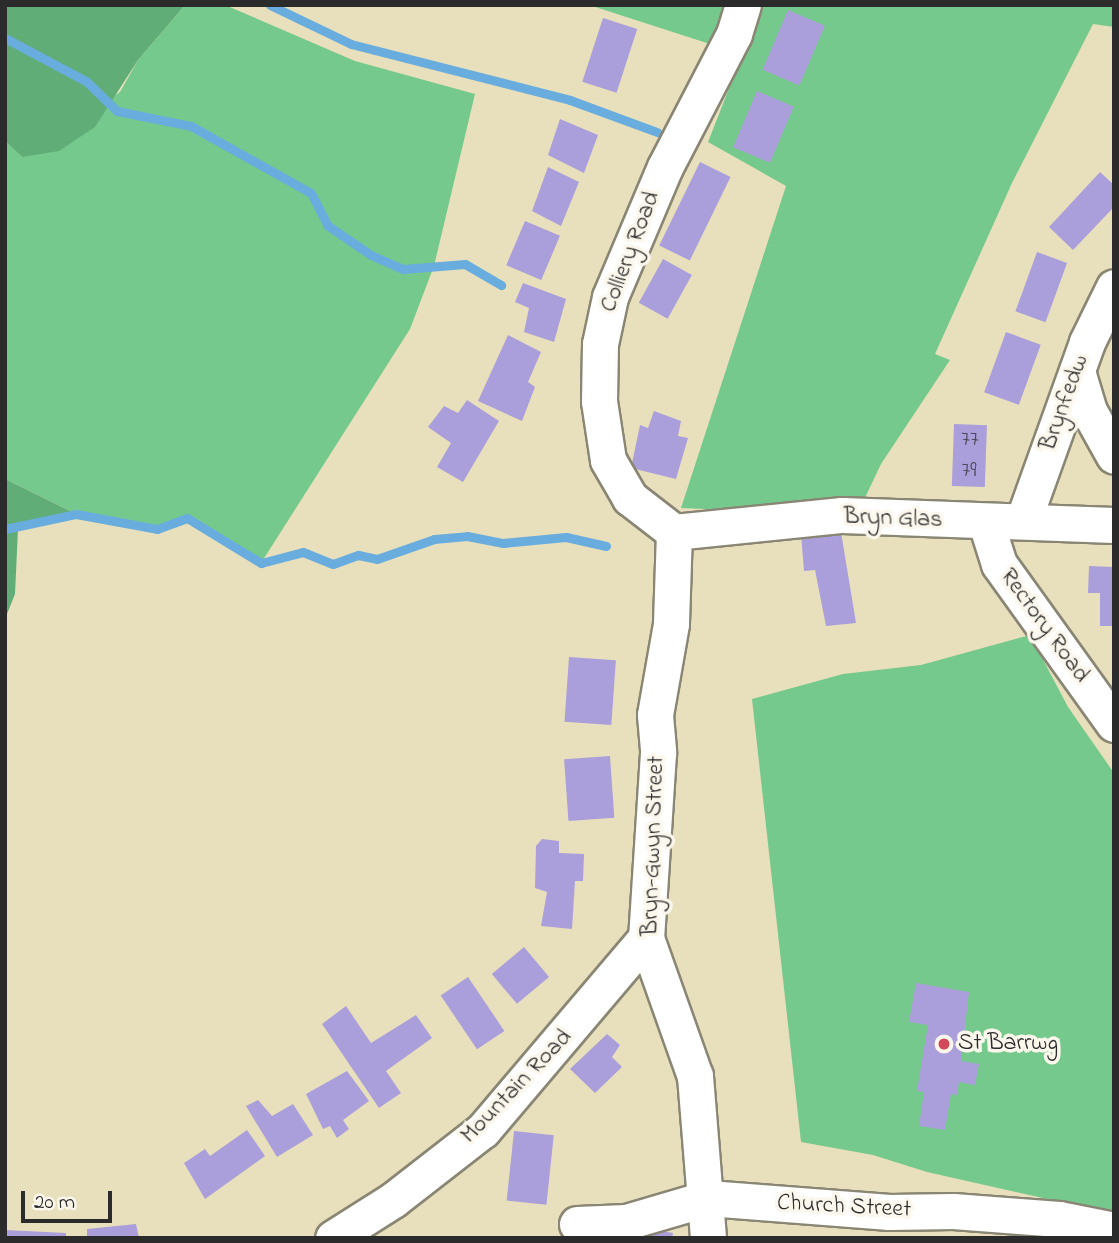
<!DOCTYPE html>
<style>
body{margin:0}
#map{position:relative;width:1119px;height:1243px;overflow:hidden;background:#e8e0bc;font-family:"Indie Flower",sans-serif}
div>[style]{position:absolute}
.green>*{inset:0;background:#76c98c}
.forest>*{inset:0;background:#60ad78}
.stream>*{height:9px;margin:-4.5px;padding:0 4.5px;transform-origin:4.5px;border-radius:4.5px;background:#69adde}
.building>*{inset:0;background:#aa9fda;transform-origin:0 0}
.roads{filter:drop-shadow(2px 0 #8a8674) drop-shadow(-2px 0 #8a8674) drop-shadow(0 2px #8a8674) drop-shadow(0 -2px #8a8674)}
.street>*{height:35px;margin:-17.5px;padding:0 17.5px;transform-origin:17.5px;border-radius:17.5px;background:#fff}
.dots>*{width:19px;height:19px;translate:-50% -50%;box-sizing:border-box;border:4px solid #fbf7ec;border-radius:50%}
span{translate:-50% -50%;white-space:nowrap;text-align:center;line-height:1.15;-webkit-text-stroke:7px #fbf7ec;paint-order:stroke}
.number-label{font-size:21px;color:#4b4857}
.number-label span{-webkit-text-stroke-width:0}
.street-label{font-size:24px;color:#2b2b2b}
.poi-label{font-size:24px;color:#2b2b2b}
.left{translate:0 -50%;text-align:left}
.frame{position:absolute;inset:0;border:7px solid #2b2b2b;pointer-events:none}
.scale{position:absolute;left:21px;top:1191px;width:91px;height:32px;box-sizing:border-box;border:4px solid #2b2b2b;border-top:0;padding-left:9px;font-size:21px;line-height:24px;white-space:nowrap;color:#2b2b2b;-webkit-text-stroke:5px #fbf7ec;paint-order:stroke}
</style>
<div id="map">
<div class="green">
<div style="clip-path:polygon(185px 5px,225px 5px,355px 61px,475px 94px,434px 266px,410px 329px,261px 563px,187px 518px,157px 529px,131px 526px,76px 514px,5px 479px,5px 141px,22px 157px,120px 92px,138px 60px)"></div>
<div style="clip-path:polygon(589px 5px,1114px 5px,1114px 27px,1093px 24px,1012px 183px,935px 354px,950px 360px,881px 464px,863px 502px,775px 512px,681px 508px,786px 186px,708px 142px,748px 40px,713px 45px)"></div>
<div style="clip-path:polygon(1030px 635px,1068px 707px,1114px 773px,1114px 1214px,927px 1172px,873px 1155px,801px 1142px,752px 699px,843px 674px,921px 665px)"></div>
</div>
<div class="forest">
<div style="clip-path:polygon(5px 5px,185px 5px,138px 60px,95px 127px,59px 151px,22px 157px,5px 141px)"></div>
<div style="clip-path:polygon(5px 479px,76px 514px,52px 516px,18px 529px,15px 594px,5px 619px)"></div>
</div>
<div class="stream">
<div style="left:270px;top:5px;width:90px;rotate:25.7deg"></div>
<div style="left:351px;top:44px;width:226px;rotate:14.3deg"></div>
<div style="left:570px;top:100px;width:93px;rotate:20.2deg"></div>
<div style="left:5px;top:38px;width:92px;rotate:28deg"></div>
<div style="left:86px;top:81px;width:43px;rotate:44.1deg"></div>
<div style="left:117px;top:111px;width:76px;rotate:11.5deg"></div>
<div style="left:191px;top:126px;width:137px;rotate:29.2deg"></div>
<div style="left:311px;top:193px;width:36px;rotate:63deg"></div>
<div style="left:327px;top:225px;width:53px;rotate:34.3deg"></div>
<div style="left:371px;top:255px;width:35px;rotate:24deg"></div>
<div style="left:403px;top:269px;width:62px;rotate:-4.6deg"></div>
<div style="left:465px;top:264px;width:42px;rotate:30.3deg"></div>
<div style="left:5px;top:529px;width:73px;rotate:-11.9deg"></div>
<div style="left:76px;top:514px;width:82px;rotate:10.5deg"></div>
<div style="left:157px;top:529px;width:32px;rotate:-20deg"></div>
<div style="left:187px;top:518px;width:87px;rotate:31.3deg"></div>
<div style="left:261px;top:563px;width:43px;rotate:-14.7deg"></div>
<div style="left:303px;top:552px;width:32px;rotate:22deg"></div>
<div style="left:333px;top:564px;width:27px;rotate:-20deg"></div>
<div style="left:358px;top:555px;width:19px;rotate:12deg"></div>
<div style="left:377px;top:559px;width:60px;rotate:-19.3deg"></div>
<div style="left:434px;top:539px;width:33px;rotate:-5deg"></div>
<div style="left:467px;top:536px;width:37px;rotate:11deg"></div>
<div style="left:503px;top:543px;width:63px;rotate:-5.4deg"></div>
<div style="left:566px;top:537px;width:41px;rotate:12.7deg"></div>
</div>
<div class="building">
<div style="left:788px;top:10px;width:40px;height:65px;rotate:23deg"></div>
<div style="left:603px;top:18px;width:36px;height:67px;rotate:18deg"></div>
<div style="left:757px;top:91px;width:40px;height:61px;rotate:23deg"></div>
<div style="clip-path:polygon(560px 119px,598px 135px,584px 173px,548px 155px)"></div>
<div style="left:700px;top:162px;width:34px;height:93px;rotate:26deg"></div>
<div style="clip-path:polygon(548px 167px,579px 182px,561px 226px,532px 211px)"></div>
<div style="clip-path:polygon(1100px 172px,1114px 185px,1114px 207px,1073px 250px,1049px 227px)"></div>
<div style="left:525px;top:221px;width:38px;height:48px;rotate:23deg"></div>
<div style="left:1037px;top:252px;width:32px;height:63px;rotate:20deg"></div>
<div style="left:663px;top:259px;width:33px;height:50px;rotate:29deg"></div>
<div style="clip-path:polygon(523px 283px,566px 299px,554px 342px,524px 332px,529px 308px,515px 302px)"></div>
<div style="left:1006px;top:332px;width:37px;height:64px;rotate:20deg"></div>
<div style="clip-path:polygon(508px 335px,541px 352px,528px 382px,535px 387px,522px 421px,478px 401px)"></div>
<div style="clip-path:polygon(467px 400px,499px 421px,463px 482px,437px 467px,451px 443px,428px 427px,444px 406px,458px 413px)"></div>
<div style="clip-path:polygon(654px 411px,681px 421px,678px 436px,688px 438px,676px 479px,631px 468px,640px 425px,648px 428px)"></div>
<div style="left:954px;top:424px;width:33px;height:62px;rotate:2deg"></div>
<div style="clip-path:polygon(841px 532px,856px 623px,826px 626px,815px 570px,804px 571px,801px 534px)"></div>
<div style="clip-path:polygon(1089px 566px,1114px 567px,1114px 626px,1100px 626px,1100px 593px,1088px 593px)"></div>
<div style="left:569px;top:657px;width:47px;height:65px;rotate:4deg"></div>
<div style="left:610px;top:756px;width:62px;height:46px;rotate:86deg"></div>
<div style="clip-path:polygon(542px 839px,559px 841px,559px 853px,584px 854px,583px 881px,575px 881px,572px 929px,541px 926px,547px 892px,535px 888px,536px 846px)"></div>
<div style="left:524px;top:947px;width:39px;height:42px;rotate:50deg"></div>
<div style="left:468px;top:977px;width:65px;height:33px;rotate:56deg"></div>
<div style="clip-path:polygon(916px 983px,969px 992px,961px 1061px,979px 1064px,975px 1085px,959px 1082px,957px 1095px,951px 1094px,945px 1130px,919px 1126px,924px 1092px,917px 1091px,928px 1025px,909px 1022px)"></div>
<div style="clip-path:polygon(346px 1006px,371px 1043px,416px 1015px,432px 1038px,386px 1071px,401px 1093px,379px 1108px,322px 1024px)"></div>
<div style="clip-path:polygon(607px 1034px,620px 1045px,612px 1057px,622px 1067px,595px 1093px,570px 1069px)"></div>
<div style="clip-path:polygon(347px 1071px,369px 1101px,343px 1120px,349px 1129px,337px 1138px,330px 1126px,323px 1129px,306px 1094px)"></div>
<div style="clip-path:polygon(258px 1100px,272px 1116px,293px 1104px,313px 1135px,277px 1157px,246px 1106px)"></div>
<div style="clip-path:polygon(247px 1130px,265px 1156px,205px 1199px,184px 1163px,205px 1149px,210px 1156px)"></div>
<div style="left:514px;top:1131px;width:40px;height:70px;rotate:6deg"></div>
<div style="clip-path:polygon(136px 1224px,139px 1238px,87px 1238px,87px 1229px)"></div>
<div style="clip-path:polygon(631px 1226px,673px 1233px,672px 1238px,629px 1238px)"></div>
<div style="clip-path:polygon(5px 1230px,66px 1233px,66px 1238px,5px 1238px)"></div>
</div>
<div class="roads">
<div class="street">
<div style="left:1077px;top:371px;width:42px;rotate:73.3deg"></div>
<div style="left:1089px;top:411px;width:51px;rotate:60.9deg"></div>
<div style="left:1023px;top:521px;width:190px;rotate:-70.3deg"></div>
<div style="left:1087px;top:342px;width:61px;rotate:-63.9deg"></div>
<div style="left:986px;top:523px;width:43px;rotate:72.4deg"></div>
<div style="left:999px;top:564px;width:197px;rotate:54.3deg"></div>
<div style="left:674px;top:532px;width:92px;rotate:91.9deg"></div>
<div style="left:671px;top:624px;width:92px;rotate:100deg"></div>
<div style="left:655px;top:715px;width:38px;rotate:85deg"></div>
<div style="left:658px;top:753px;width:185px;rotate:93.7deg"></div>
<div style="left:646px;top:938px;width:146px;rotate:70.5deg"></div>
<div style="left:695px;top:1076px;width:163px;rotate:85.4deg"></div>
<div style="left:674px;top:532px;width:56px;rotate:-142.3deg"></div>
<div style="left:630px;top:498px;width:44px;rotate:-120.1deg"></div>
<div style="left:608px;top:460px;width:60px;rotate:-98.7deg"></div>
<div style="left:599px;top:401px;width:57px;rotate:-89deg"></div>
<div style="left:600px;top:344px;width:48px;rotate:-78deg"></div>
<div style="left:610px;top:297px;width:141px;rotate:-67.1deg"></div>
<div style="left:665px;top:167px;width:150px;rotate:-62.6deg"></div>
<div style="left:734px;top:34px;width:30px;rotate:-73deg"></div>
<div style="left:674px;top:532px;width:169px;rotate:-5.8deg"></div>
<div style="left:842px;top:515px;width:272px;rotate:2.1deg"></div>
<div style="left:577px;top:1224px;width:49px;rotate:-2.3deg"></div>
<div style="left:626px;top:1222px;width:85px;rotate:-16.3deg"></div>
<div style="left:708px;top:1198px;width:182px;rotate:4.4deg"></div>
<div style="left:889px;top:1212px;width:64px;rotate:-0.9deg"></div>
<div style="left:953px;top:1211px;width:106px;rotate:4.3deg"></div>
<div style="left:1059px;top:1219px;width:56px;rotate:11.3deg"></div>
<div style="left:333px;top:1238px;width:71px;rotate:-32.3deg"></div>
<div style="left:393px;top:1200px;width:114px;rotate:-37.9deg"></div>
<div style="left:483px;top:1130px;width:252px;rotate:-49.7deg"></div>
</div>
</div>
<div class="dots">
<div style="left:944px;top:1044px;background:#d1495b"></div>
</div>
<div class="number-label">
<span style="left:970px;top:440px">77</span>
<span style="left:969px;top:471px">79</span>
</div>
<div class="street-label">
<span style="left:631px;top:252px;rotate:-69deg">Colliery Road</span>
<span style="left:1065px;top:403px;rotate:-70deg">Brynfedw</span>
<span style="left:893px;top:519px;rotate:2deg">Bryn Glas</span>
<span style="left:1044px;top:626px;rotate:54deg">Rectory Road</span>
<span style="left:654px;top:846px;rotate:-88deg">Bryn-Gwyn Street</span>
<span style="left:517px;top:1087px;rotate:-46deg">Mountain Road</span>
<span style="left:844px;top:1207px;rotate:3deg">Church Street</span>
</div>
<div class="poi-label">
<span class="left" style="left:958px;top:1044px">St Barrwg</span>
</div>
<div class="frame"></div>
<div class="scale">20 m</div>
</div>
